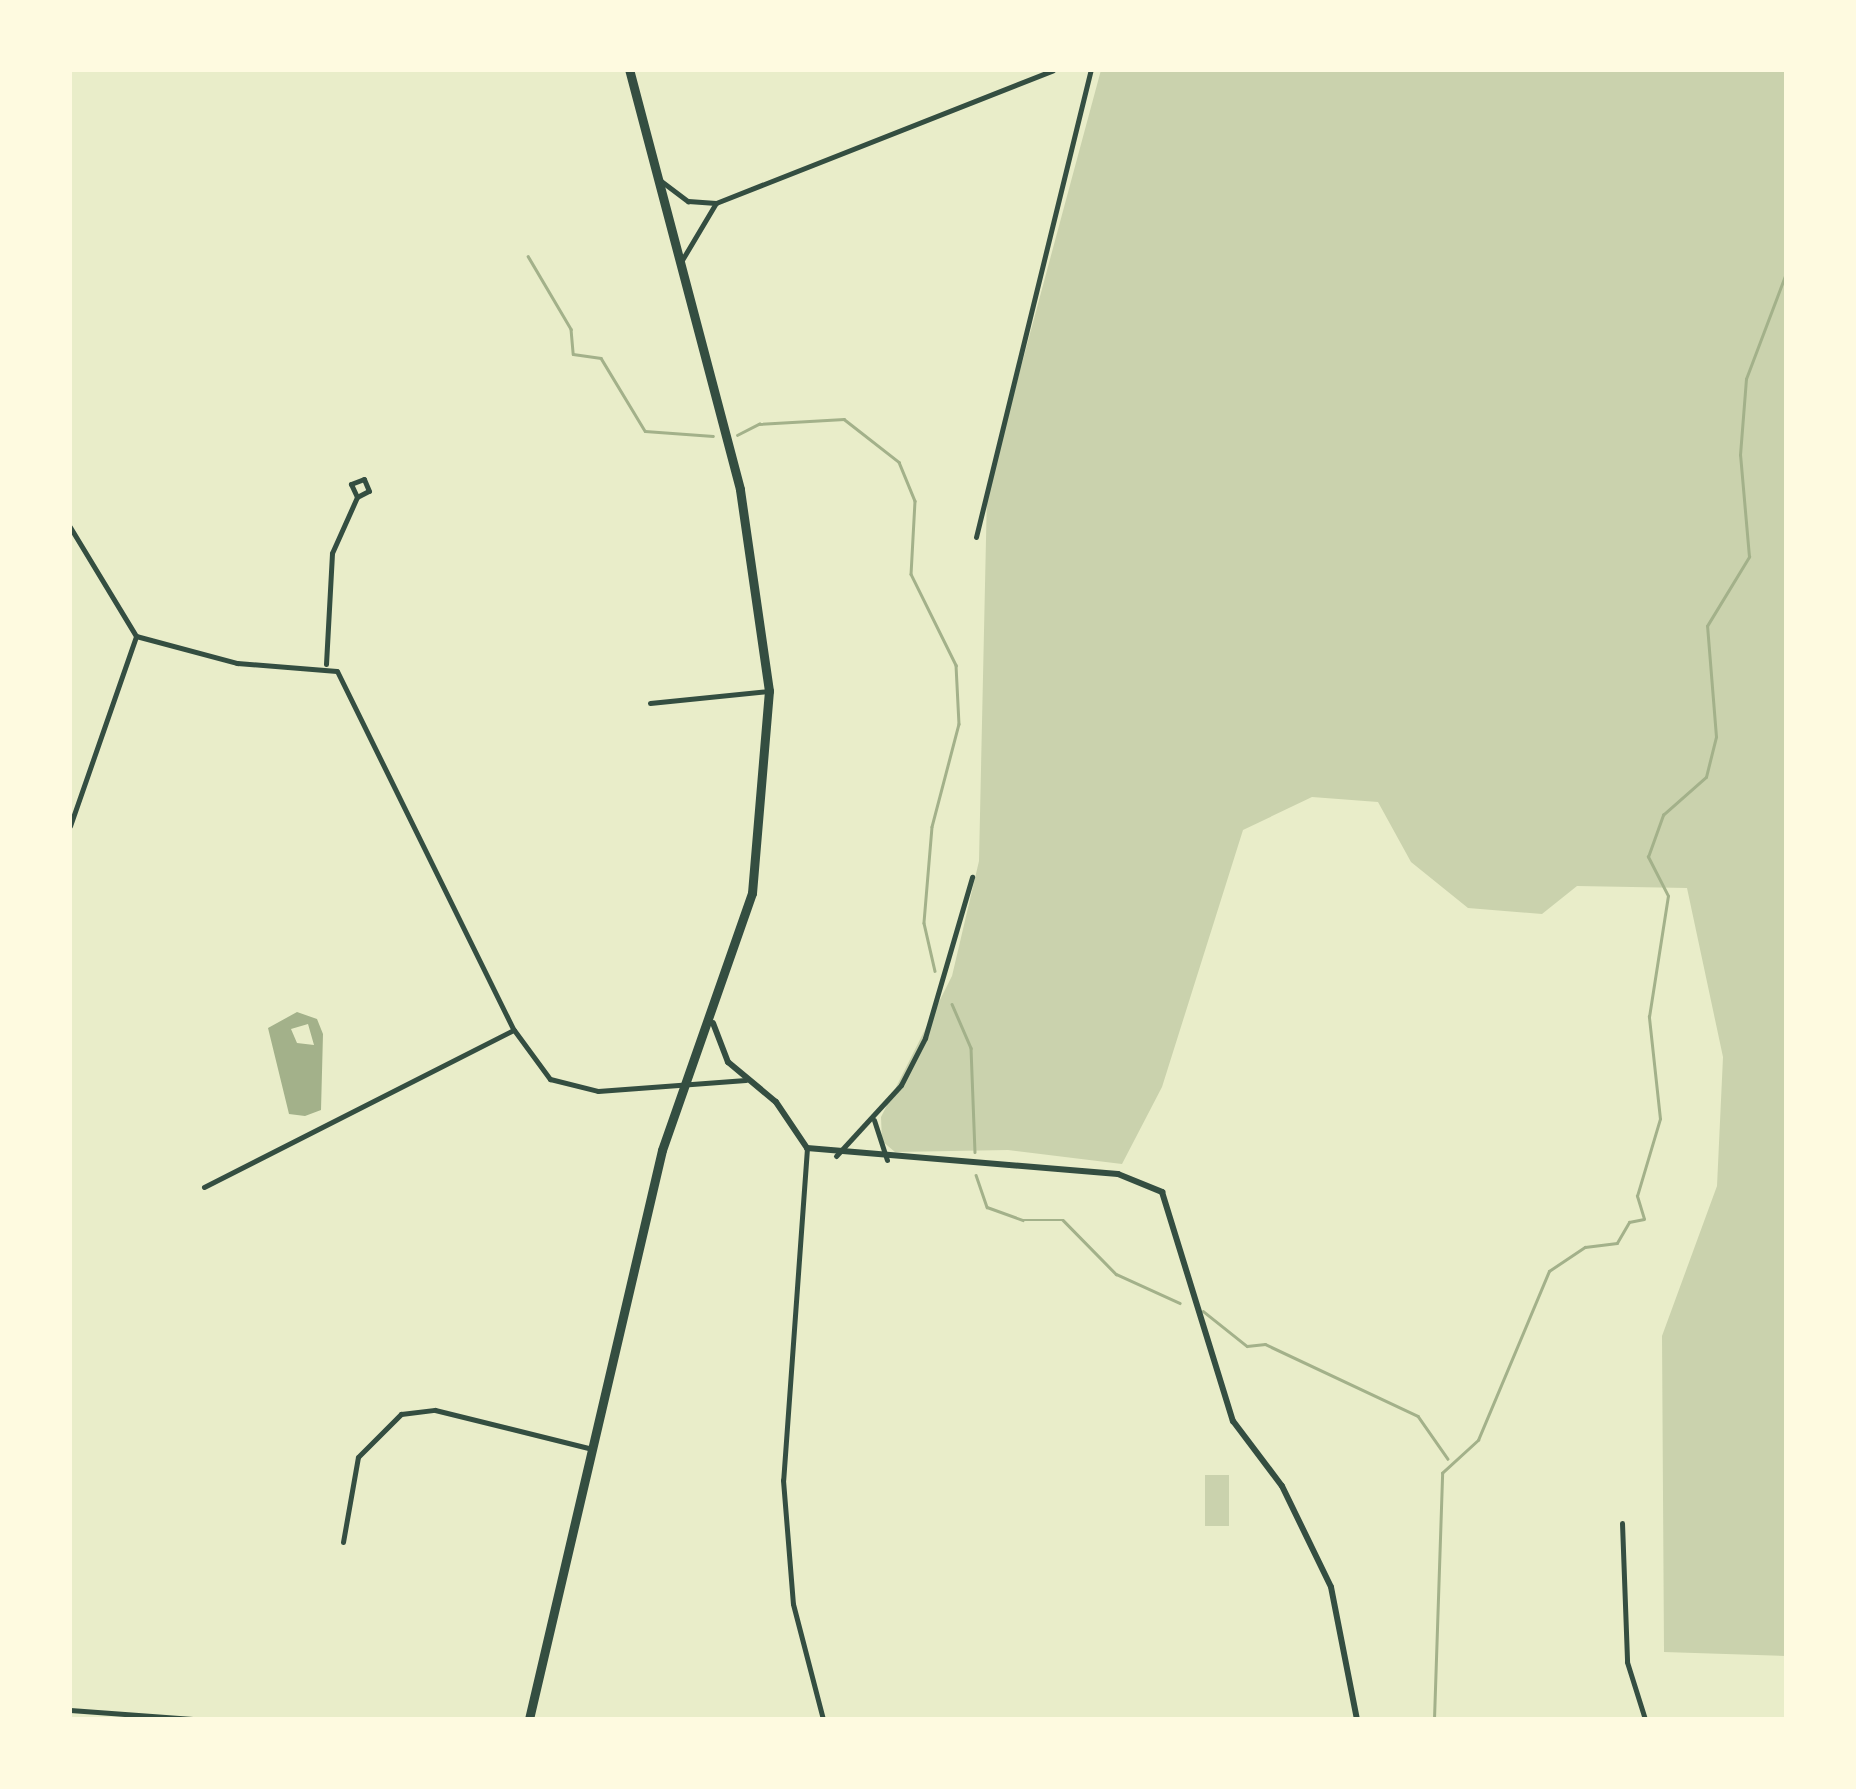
<!DOCTYPE html>
<style>
body{margin:0}
#map{position:relative;width:1856px;height:1789px;overflow:hidden;background:#e9edc9;font-family:"Roboto Serif",serif}
div>[style]{position:absolute}
.green>*{inset:0;background:#cad2ad;transform-origin:0 0}
.water>*{inset:0;background:#a3b18a}
.stream>*{height:2.5px;margin:-1.25px;padding:0 1.25px;transform-origin:1.25px;border-radius:1.25px;background:#a3b18a}
.minor>*{height:5px;margin:-2.5px;padding:0 2.5px;transform-origin:2.5px;border-radius:2.5px;background:#344e41}
.tertiary>*{height:6px;margin:-3px;padding:0 3px;transform-origin:3px;border-radius:3px;background:#344e41}
.primary>*{height:9px;margin:-4.5px;padding:0 4.5px;transform-origin:4.5px;border-radius:4.5px;background:#344e41}
span{translate:-50% -50%;white-space:nowrap;text-align:center;line-height:1.15;-webkit-text-stroke:10px #fefae0;paint-order:stroke}
.frame{position:absolute;inset:0;border:72px solid #fefae0;pointer-events:none}
</style>
<div id="map">
<div class="green">
<div style="clip-path:polygon(1101px 70px,1786px 70px,1786px 1656px,1664px 1652px,1662px 1336px,1717px 1186px,1723px 1057px,1687px 888px,1577px 886px,1542px 914px,1468px 908px,1411px 862px,1378px 802px,1312px 797px,1243px 830px,1162px 1087px,1122px 1164px,1008px 1150px,895px 1152px,882px 1141px,881px 1117px,952px 976px,979px 861px,987px 493px)"></div>
<div style="left:1229px;top:1475px;width:51px;height:24px;rotate:90deg"></div>
</div>
<div class="water">
<div style="clip-path:polygon(evenodd,297px 1012px,317px 1019px,323px 1034px,321px 1110px,305px 1116px,289px 1114px,268px 1028px,297px 1012px,308px 1024px,314px 1045px,297px 1043px,291px 1029px,308px 1024px)"></div>
</div>
<div class="stream">
<div style="left:528px;top:256px;width:85px;rotate:59.5deg"></div>
<div style="left:571px;top:329px;width:25px;rotate:85deg"></div>
<div style="left:573px;top:354px;width:28px;rotate:8deg"></div>
<div style="left:601px;top:358px;width:85px;rotate:58.9deg"></div>
<div style="left:645px;top:431px;width:68px;rotate:4.2deg"></div>
<div style="left:737px;top:435px;width:25px;rotate:-27deg"></div>
<div style="left:759px;top:424px;width:85px;rotate:-3.4deg"></div>
<div style="left:844px;top:419px;width:70px;rotate:38deg"></div>
<div style="left:899px;top:462px;width:42px;rotate:67.7deg"></div>
<div style="left:915px;top:501px;width:73px;rotate:93.1deg"></div>
<div style="left:911px;top:574px;width:102px;rotate:63.7deg"></div>
<div style="left:956px;top:665px;width:59px;rotate:87.1deg"></div>
<div style="left:959px;top:724px;width:106px;rotate:104.7deg"></div>
<div style="left:932px;top:827px;width:96px;rotate:94.8deg"></div>
<div style="left:924px;top:923px;width:49px;rotate:77.1deg"></div>
<div style="left:952px;top:1004px;width:48px;rotate:66.6deg"></div>
<div style="left:971px;top:1048px;width:104px;rotate:87.8deg"></div>
<div style="left:976px;top:1175px;width:34px;rotate:71deg"></div>
<div style="left:987px;top:1207px;width:38px;rotate:20deg"></div>
<div style="left:1023px;top:1220px;width:40px"></div>
<div style="left:1063px;top:1220px;width:76px;rotate:45.5deg"></div>
<div style="left:1116px;top:1274px;width:70px;rotate:24.4deg"></div>
<div style="left:1203px;top:1311px;width:56px;rotate:38.5deg"></div>
<div style="left:1247px;top:1346px;width:18px;rotate:-6deg"></div>
<div style="left:1265px;top:1344px;width:169px;rotate:25.2deg"></div>
<div style="left:1418px;top:1416px;width:52px;rotate:55.1deg"></div>
<div style="left:1434px;top:1719px;width:246px;rotate:-88.1deg"></div>
<div style="left:1442px;top:1473px;width:49px;rotate:-42.5deg"></div>
<div style="left:1478px;top:1440px;width:183px;rotate:-67.2deg"></div>
<div style="left:1549px;top:1271px;width:43px;rotate:-33.7deg"></div>
<div style="left:1585px;top:1247px;width:32px;rotate:-7deg"></div>
<div style="left:1617px;top:1243px;width:24px;rotate:-60deg"></div>
<div style="left:1629px;top:1222px;width:15px;rotate:-11deg"></div>
<div style="left:1644px;top:1219px;width:24px;rotate:-107deg"></div>
<div style="left:1637px;top:1196px;width:80px;rotate:-73.4deg"></div>
<div style="left:1660px;top:1119px;width:103px;rotate:-96.2deg"></div>
<div style="left:1649px;top:1017px;width:122px;rotate:-81.1deg"></div>
<div style="left:1668px;top:896px;width:44px;rotate:-117.1deg"></div>
<div style="left:1648px;top:857px;width:45px;rotate:-70.3deg"></div>
<div style="left:1663px;top:815px;width:57px;rotate:-41.5deg"></div>
<div style="left:1706px;top:777px;width:41px;rotate:-76deg"></div>
<div style="left:1716px;top:737px;width:111px;rotate:-94.6deg"></div>
<div style="left:1707px;top:626px;width:81px;rotate:-58.7deg"></div>
<div style="left:1749px;top:557px;width:102px;rotate:-95deg"></div>
<div style="left:1740px;top:455px;width:76px;rotate:-85.5deg"></div>
<div style="left:1746px;top:379px;width:113px;rotate:-69.3deg"></div>
</div>
<div class="minor">
<div style="left:661px;top:181px;width:34px;rotate:37deg"></div>
<div style="left:688px;top:201px;width:28px;rotate:4deg"></div>
<div style="left:716px;top:203px;width:362px;rotate:-21.5deg"></div>
<div style="left:682px;top:260px;width:66px;rotate:-59.2deg"></div>
<div style="left:70px;top:527px;width:127px;rotate:58.8deg"></div>
<div style="left:136px;top:636px;width:105px;rotate:15deg"></div>
<div style="left:237px;top:663px;width:100px;rotate:4.6deg"></div>
<div style="left:337px;top:671px;width:400px;rotate:63.8deg"></div>
<div style="left:514px;top:1030px;width:61px;rotate:53.7deg"></div>
<div style="left:550px;top:1079px;width:49px;rotate:14deg"></div>
<div style="left:598px;top:1091px;width:148px;rotate:-4.3deg"></div>
<div style="left:976px;top:537px;width:481px;rotate:-76.2deg"></div>
<div style="left:326px;top:664px;width:111px;rotate:-86.9deg"></div>
<div style="left:332px;top:553px;width:61px;rotate:-65.9deg"></div>
<div style="left:357px;top:497px;width:13px;rotate:-27deg"></div>
<div style="left:369px;top:491px;width:13px;rotate:-113deg"></div>
<div style="left:364px;top:479px;width:14px;rotate:159deg"></div>
<div style="left:351px;top:484px;width:14px;rotate:65deg"></div>
<div style="left:650px;top:703px;width:120px;rotate:-5.8deg"></div>
<div style="left:70px;top:826px;width:201px;rotate:-70.8deg"></div>
<div style="left:874px;top:1120px;width:42px;rotate:72deg"></div>
<div style="left:807px;top:1148px;width:333px;rotate:94.1deg"></div>
<div style="left:783px;top:1480px;width:124px;rotate:85.4deg"></div>
<div style="left:793px;top:1604px;width:119px;rotate:75.4deg"></div>
<div style="left:836px;top:1156px;width:96px;rotate:-47.5deg"></div>
<div style="left:901px;top:1085px;width:53px;rotate:-62.9deg"></div>
<div style="left:925px;top:1038px;width:168px;rotate:-73.7deg"></div>
<div style="left:204px;top:1187px;width:347px;rotate:-26.9deg"></div>
<div style="left:1622px;top:1523px;width:139px;rotate:87.9deg"></div>
<div style="left:1627px;top:1662px;width:60px;rotate:72.5deg"></div>
<div style="left:343px;top:1542px;width:86px;rotate:-80deg"></div>
<div style="left:358px;top:1457px;width:61px;rotate:-45deg"></div>
<div style="left:401px;top:1414px;width:34px;rotate:-7deg"></div>
<div style="left:435px;top:1410px;width:158px;rotate:13.9deg"></div>
<div style="left:70px;top:1710px;width:123px;rotate:4.2deg"></div>
</div>
<div class="tertiary">
<div style="left:713px;top:1023px;width:42px;rotate:69deg"></div>
<div style="left:728px;top:1062px;width:62px;rotate:39.8deg"></div>
<div style="left:776px;top:1102px;width:55px;rotate:56deg"></div>
<div style="left:807px;top:1148px;width:312px;rotate:4.8deg"></div>
<div style="left:1118px;top:1174px;width:48px;rotate:22.2deg"></div>
<div style="left:1162px;top:1192px;width:240px;rotate:72.8deg"></div>
<div style="left:1233px;top:1421px;width:81px;rotate:53deg"></div>
<div style="left:1282px;top:1486px;width:112px;rotate:64.1deg"></div>
<div style="left:1331px;top:1587px;width:135px;rotate:78.9deg"></div>
</div>
<div class="primary">
<div style="left:529px;top:1719px;width:584px;rotate:-76.84deg"></div>
<div style="left:662px;top:1150px;width:272px;rotate:-70.7deg"></div>
<div style="left:752px;top:893px;width:203px;rotate:-85.2deg"></div>
<div style="left:769px;top:691px;width:204px;rotate:-98.2deg"></div>
<div style="left:740px;top:489px;width:433px;rotate:-104.8deg"></div>
</div>
<div class="frame"></div>
</div>
